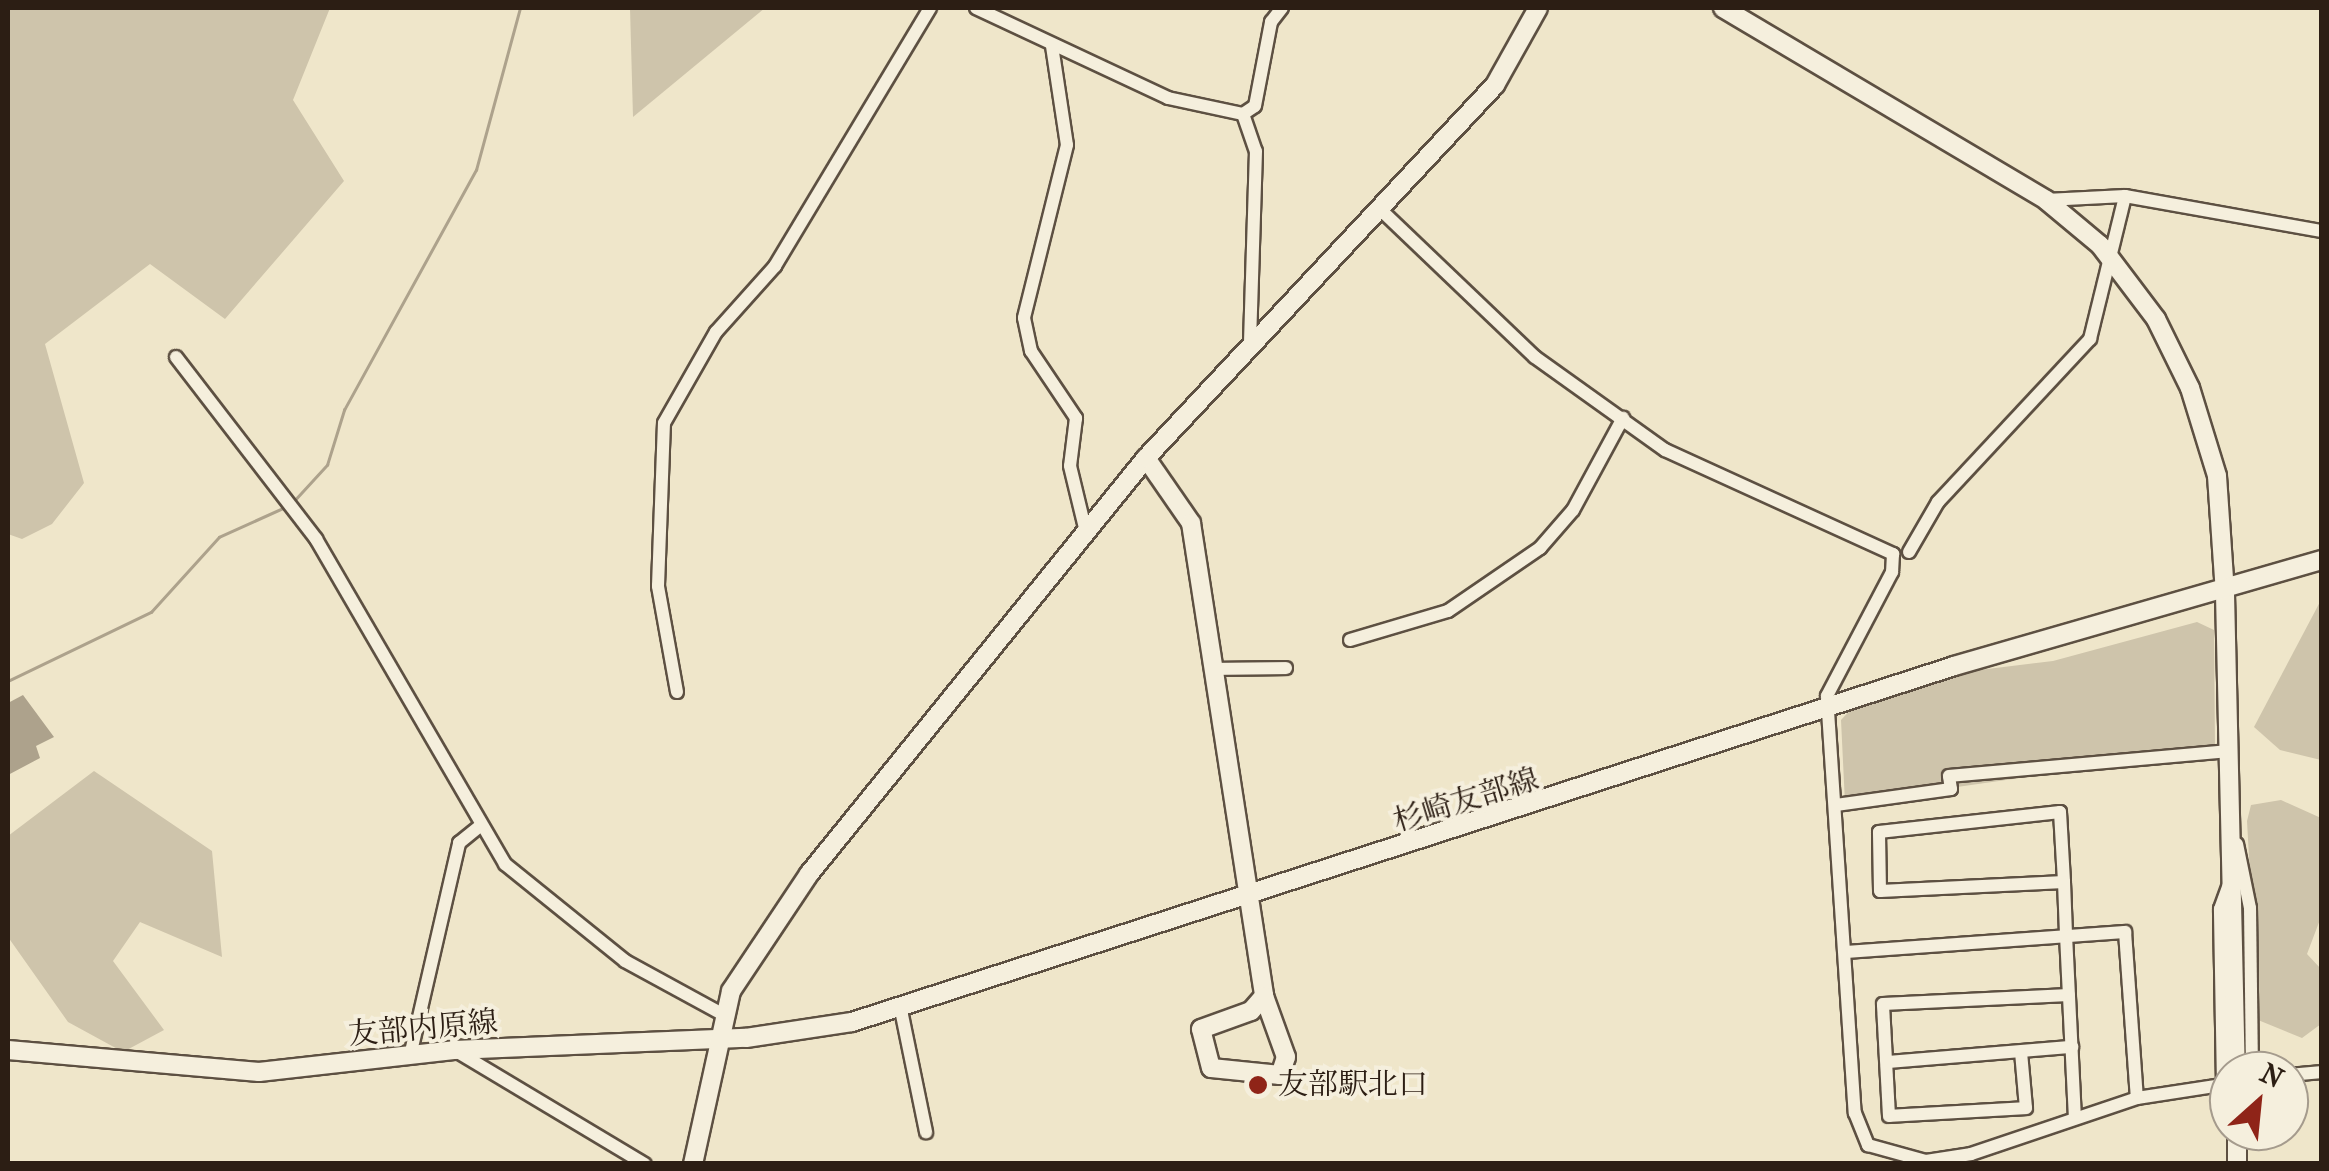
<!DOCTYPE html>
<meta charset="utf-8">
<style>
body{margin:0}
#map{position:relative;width:2329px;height:1171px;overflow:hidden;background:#efe6ca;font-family:"IM FELL French Canon","Noto Serif JP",serif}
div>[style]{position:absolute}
.green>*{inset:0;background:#cec4ab}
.water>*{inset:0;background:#ada28c}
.stream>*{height:2.5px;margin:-1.25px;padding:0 1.25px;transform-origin:1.25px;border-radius:1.25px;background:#ada28c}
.roads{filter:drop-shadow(2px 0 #5d5042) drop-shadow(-2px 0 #5d5042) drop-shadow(0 2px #5d5042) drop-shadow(0 -2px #5d5042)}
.street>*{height:12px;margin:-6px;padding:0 6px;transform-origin:6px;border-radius:6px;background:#f5efdd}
.secondary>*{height:18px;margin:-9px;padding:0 9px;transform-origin:9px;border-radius:9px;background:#f5efdd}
.dots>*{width:28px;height:28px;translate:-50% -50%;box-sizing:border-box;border:5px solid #f5efdd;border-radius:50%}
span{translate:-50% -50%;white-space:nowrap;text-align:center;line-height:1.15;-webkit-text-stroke:8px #f5efdd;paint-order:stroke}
.street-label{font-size:30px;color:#2c1e14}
.poi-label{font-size:30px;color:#2c1e14}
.left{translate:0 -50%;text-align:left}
.frame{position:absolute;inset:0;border:10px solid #2c1e14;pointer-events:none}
.north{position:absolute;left:2209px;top:1051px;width:100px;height:100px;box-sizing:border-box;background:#f5efdd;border:2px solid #a59b8d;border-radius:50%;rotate:27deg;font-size:28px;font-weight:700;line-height:40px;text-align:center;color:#2c1e14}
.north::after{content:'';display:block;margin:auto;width:35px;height:45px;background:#8f2418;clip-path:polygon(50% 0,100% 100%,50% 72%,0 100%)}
</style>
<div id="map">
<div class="green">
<div style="clip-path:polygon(8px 8px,330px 8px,293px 100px,344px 181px,225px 319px,150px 264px,45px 344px,84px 483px,52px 524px,22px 539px,8px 534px)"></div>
<div style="clip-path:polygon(630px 8px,765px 8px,633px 117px)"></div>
<div style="clip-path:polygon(2321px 600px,2321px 760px,2280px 750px,2254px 727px)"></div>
<div style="clip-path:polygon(2197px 622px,2214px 630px,2215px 750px,1845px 803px,1841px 720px,1854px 706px,1955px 673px,2053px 661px)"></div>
<div style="clip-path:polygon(94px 771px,212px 851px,222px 957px,140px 922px,113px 961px,164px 1030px,123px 1052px,68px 1022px,8px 937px,8px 836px)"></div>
<div style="clip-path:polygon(2281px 800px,2321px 818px,2321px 917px,2307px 954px,2321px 969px,2321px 1024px,2302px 1038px,2258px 1020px,2247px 821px,2251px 805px)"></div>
</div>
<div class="water">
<div style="clip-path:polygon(23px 695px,54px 737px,36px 746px,40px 758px,8px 775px,8px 703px)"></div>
</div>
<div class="stream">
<div style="left:292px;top:503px;width:52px;rotate:-47.4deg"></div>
<div style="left:327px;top:465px;width:58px;rotate:-72.8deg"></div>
<div style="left:344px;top:410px;width:274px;rotate:-61.2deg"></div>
<div style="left:476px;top:170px;width:168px;rotate:-74.8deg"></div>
<div style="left:8px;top:681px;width:159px;rotate:-25.8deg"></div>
<div style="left:151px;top:612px;width:101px;rotate:-47.8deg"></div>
<div style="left:219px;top:537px;width:72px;rotate:-24.4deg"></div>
</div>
<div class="roads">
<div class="street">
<div style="left:976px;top:8px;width:212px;rotate:25.1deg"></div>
<div style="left:1168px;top:98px;width:77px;rotate:12deg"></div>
<div style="left:1243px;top:114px;width:39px;rotate:71deg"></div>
<div style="left:1256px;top:151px;width:189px;rotate:91.8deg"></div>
<div style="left:1052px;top:46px;width:100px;rotate:81.4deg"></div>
<div style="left:1067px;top:145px;width:178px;rotate:104deg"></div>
<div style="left:1024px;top:318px;width:34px;rotate:78deg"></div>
<div style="left:1031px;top:351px;width:81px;rotate:56.1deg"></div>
<div style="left:1076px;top:418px;width:48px;rotate:97.1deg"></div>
<div style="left:1070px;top:466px;width:68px;rotate:76.4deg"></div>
<div style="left:1243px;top:114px;width:14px;rotate:-34deg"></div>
<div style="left:1255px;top:106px;width:86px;rotate:-79.2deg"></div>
<div style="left:1271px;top:22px;width:18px;rotate:-52deg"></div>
<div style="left:2046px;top:200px;width:79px;rotate:-2.9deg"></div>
<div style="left:2125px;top:196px;width:200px;rotate:10.1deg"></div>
<div style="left:1382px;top:211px;width:211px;rotate:43.7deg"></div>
<div style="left:1535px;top:357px;width:160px;rotate:35.6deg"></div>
<div style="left:1665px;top:450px;width:251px;rotate:24.5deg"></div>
<div style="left:1893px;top:554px;width:18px;rotate:93deg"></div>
<div style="left:1892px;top:572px;width:140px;rotate:117.7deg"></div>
<div style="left:1827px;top:696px;width:418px;rotate:86.2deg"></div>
<div style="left:1855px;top:1113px;width:35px;rotate:68deg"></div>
<div style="left:1868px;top:1145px;width:60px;rotate:15.4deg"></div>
<div style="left:1926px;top:1161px;width:46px;rotate:-8.8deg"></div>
<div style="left:1971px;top:1154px;width:175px;rotate:-18.6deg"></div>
<div style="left:2137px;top:1098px;width:93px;rotate:-8.7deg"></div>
<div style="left:176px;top:357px;width:230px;rotate:52.4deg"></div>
<div style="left:316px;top:539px;width:376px;rotate:59.8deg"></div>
<div style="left:505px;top:864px;width:154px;rotate:38.9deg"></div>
<div style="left:625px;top:961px;width:113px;rotate:28.6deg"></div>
<div style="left:1909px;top:552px;width:58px;rotate:-59.9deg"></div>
<div style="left:1938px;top:502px;width:223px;rotate:-47deg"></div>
<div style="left:2090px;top:339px;width:147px;rotate:-76.2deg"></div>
<div style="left:1350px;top:640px;width:102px;rotate:-16.5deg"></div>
<div style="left:1448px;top:611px;width:112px;rotate:-34.4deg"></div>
<div style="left:1540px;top:548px;width:50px;rotate:-49deg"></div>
<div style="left:1573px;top:510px;width:105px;rotate:-61.5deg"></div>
<div style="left:1214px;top:669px;width:72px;rotate:-0.8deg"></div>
<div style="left:677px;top:692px;width:108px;rotate:-100.2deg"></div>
<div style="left:658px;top:586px;width:163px;rotate:-87.9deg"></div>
<div style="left:664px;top:423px;width:105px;rotate:-60.3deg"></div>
<div style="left:716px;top:332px;width:89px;rotate:-48.2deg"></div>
<div style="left:775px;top:266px;width:301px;rotate:-59deg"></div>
<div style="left:1836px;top:805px;width:116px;rotate:-7.9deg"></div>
<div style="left:1951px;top:789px;width:13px;rotate:-99deg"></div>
<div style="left:1949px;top:776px;width:281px;rotate:-5.1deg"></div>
<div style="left:2237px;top:844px;width:65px;rotate:78.5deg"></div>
<div style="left:2250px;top:908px;width:163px;rotate:89.3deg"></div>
<div style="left:2064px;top:882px;width:184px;rotate:177.2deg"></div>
<div style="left:1880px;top:891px;width:59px;rotate:-91deg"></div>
<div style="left:1879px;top:832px;width:182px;rotate:-6.3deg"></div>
<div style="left:2060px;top:812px;width:70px;rotate:86.7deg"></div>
<div style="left:2064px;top:882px;width:53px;rotate:87.8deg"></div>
<div style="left:2066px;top:935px;width:181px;rotate:87.2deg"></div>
<div style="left:1845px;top:952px;width:281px;rotate:-4.1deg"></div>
<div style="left:2125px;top:932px;width:166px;rotate:85.9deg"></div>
<div style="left:901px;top:1010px;width:125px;rotate:78.4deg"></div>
<div style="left:456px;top:1051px;width:220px;rotate:30.9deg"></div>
<div style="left:2021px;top:1052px;width:56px;rotate:84.9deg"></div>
<div style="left:2026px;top:1108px;width:137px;rotate:176.7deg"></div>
<div style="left:1889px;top:1116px;width:112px;rotate:-93.1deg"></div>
<div style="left:1883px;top:1004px;width:186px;rotate:-2.8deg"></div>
<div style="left:410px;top:1056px;width:219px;rotate:-77deg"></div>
<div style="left:459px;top:843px;width:26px;rotate:-39deg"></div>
<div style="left:1888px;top:1062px;width:185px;rotate:-4.7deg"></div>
<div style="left:2289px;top:1075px;width:33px;rotate:-5deg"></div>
<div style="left:2223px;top:1085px;width:176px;rotate:-91deg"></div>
<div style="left:2220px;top:909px;width:35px;rotate:-70deg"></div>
</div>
<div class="secondary">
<div style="left:1723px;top:8px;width:376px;rotate:30.7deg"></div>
<div style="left:2046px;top:200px;width:70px;rotate:39.8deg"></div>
<div style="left:2100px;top:245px;width:93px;rotate:52.9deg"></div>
<div style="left:2156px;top:319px;width:77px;rotate:63.8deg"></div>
<div style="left:2190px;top:388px;width:92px;rotate:72.9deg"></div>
<div style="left:2217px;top:476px;width:118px;rotate:86.1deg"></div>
<div style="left:2225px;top:594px;width:477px;rotate:88.7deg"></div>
<div style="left:1146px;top:458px;width:79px;rotate:55.3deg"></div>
<div style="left:1191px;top:523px;width:479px;rotate:81.2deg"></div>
<div style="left:1264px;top:996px;width:65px;rotate:70.2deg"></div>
<div style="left:1286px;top:1057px;width:19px;rotate:108deg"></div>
<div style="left:1280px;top:1075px;width:69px;rotate:-174.2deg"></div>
<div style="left:1211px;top:1068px;width:40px;rotate:-104.4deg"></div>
<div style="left:1201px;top:1029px;width:53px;rotate:-19.8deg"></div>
<div style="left:1251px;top:1011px;width:20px;rotate:-49deg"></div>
<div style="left:8px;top:1050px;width:252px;rotate:5deg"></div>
<div style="left:259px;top:1072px;width:196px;rotate:-6.4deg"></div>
<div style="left:454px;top:1050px;width:292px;rotate:-2.4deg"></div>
<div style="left:746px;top:1038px;width:107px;rotate:-8.6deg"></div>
<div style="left:852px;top:1022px;width:1158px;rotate:-17.9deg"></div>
<div style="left:1954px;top:666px;width:383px;rotate:-16.1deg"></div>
<div style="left:2237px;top:1131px;width:33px;rotate:90deg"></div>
<div style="left:693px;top:1164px;width:177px;rotate:-77.6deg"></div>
<div style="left:731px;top:991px;width:141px;rotate:-56.3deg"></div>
<div style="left:809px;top:874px;width:535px;rotate:-50.99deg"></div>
<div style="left:1146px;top:458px;width:511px;rotate:-46.9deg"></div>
<div style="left:1495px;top:85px;width:88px;rotate:-60.8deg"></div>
</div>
</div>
<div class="dots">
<div style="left:1258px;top:1085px;background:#8f2418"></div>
</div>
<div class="street-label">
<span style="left:1466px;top:801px;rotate:-17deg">杉崎友部線</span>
<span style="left:423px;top:1029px;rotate:-5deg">友部内原線</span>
</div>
<div class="poi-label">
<span class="left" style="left:1278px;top:1085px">友部駅北口</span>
</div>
<div class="frame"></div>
<div class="north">N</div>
</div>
